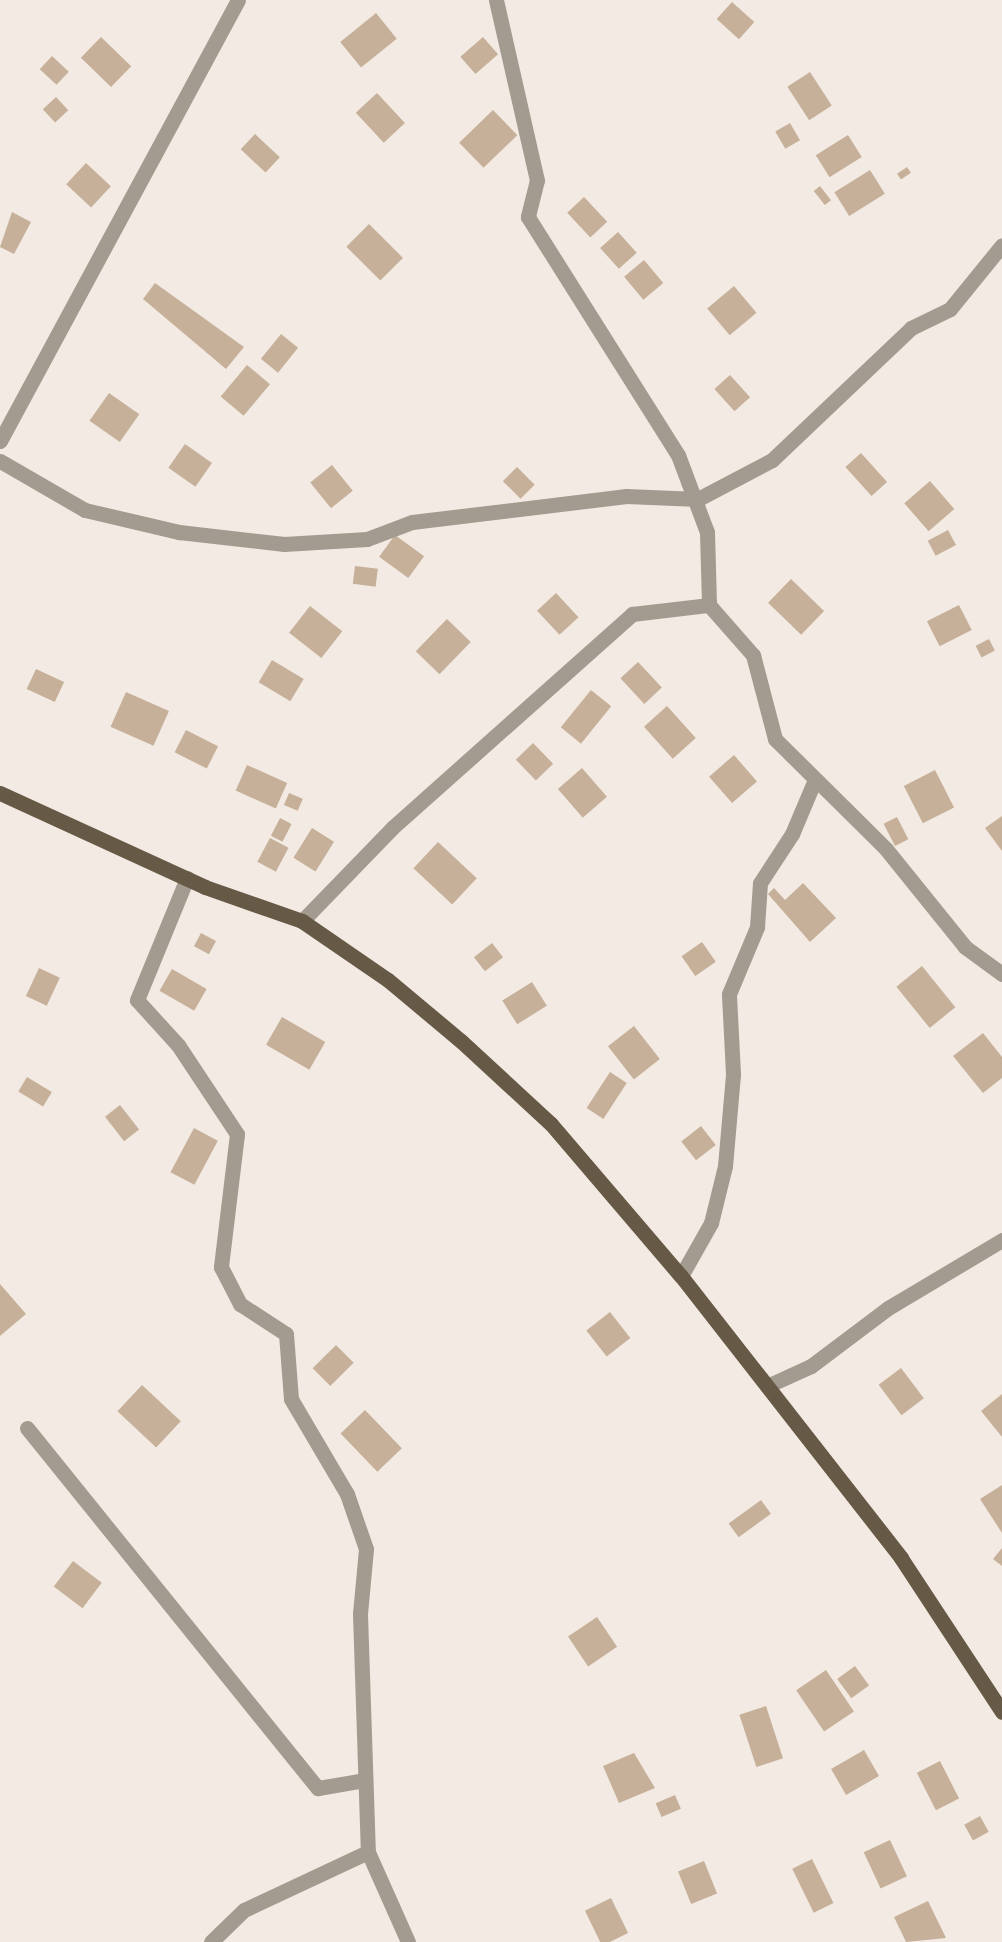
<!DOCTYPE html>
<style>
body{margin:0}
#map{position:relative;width:1002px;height:1942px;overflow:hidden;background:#f3ebe3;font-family:"DejaVu Sans",sans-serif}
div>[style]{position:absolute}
.building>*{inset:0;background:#c6b099;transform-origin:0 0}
.minor>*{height:15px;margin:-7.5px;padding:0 7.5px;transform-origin:7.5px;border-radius:7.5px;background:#a39b90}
.major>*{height:15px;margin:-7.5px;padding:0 7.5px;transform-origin:7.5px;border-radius:7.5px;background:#665946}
span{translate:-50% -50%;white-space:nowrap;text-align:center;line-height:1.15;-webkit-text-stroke:4.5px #f3ebe3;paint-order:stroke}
</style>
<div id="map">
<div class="building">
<div style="left:732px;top:2px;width:30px;height:23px;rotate:42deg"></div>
<div style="left:376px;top:13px;width:33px;height:46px;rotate:51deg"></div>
<div style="left:101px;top:37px;width:42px;height:29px;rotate:44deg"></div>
<div style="left:483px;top:37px;width:23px;height:30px;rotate:49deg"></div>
<div style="left:52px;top:56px;width:23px;height:18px;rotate:43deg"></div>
<div style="left:810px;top:72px;width:40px;height:27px;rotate:57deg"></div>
<div style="left:377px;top:93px;width:41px;height:29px;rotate:47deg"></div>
<div style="left:56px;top:97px;width:18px;height:18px;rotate:47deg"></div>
<div style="left:493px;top:110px;width:35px;height:47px;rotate:46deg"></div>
<div style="left:790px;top:123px;width:20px;height:17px;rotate:60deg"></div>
<div style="left:255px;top:134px;width:34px;height:21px;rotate:43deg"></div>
<div style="left:848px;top:135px;width:26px;height:38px;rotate:58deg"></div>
<div style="left:86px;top:163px;width:34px;height:29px;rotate:43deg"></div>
<div style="left:907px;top:167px;width:7px;height:12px;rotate:56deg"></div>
<div style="left:870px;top:170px;width:28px;height:42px;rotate:58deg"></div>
<div style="left:820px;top:186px;width:18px;height:8px;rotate:52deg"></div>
<div style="left:584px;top:197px;width:34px;height:23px;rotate:47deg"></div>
<div style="clip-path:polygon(12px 212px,31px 222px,14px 254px,0 247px)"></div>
<div style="left:369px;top:224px;width:48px;height:32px;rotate:45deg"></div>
<div style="left:618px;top:232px;width:28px;height:24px;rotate:48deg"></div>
<div style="left:644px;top:260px;width:30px;height:26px;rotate:50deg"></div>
<div style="clip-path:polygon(155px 283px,244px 347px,226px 369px,143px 299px)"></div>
<div style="left:734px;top:286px;width:35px;height:35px;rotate:50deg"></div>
<div style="left:281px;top:334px;width:22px;height:32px;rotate:39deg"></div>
<div style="left:247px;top:365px;width:30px;height:41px;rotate:40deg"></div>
<div style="left:730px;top:375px;width:30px;height:21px;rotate:48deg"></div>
<div style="left:109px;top:393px;width:37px;height:34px;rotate:35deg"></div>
<div style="left:185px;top:444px;width:33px;height:29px;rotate:35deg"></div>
<div style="left:861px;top:453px;width:39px;height:21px;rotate:48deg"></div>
<div style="left:332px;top:465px;width:33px;height:28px;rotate:51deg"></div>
<div style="left:517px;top:467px;width:25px;height:20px;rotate:45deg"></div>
<div style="left:930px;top:481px;width:37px;height:34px;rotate:49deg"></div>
<div style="left:948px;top:530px;width:17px;height:23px;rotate:62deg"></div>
<div style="left:395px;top:535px;width:36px;height:27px;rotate:36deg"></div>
<div style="left:355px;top:566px;width:23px;height:18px;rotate:7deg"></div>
<div style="left:791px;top:579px;width:46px;height:33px;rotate:44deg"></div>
<div style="left:556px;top:593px;width:33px;height:26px;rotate:47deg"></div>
<div style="left:959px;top:605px;width:28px;height:36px;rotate:63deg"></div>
<div style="left:310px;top:606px;width:41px;height:34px;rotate:38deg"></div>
<div style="left:447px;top:619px;width:33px;height:45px;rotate:44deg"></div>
<div style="left:989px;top:639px;width:13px;height:15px;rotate:63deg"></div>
<div style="left:272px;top:660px;width:37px;height:26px;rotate:31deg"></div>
<div style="left:638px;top:662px;width:35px;height:24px;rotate:47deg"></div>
<div style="left:36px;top:669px;width:31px;height:22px;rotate:25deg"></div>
<div style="left:591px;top:690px;width:26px;height:48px;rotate:39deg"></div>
<div style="left:126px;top:692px;width:47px;height:38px;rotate:24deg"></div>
<div style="left:667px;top:706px;width:43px;height:31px;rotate:48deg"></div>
<div style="left:186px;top:730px;width:36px;height:25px;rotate:27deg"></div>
<div style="left:533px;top:743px;width:29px;height:24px;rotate:46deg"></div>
<div style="left:734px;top:755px;width:35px;height:33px;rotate:49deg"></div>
<div style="left:247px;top:765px;width:44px;height:28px;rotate:24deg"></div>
<div style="left:582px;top:768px;width:38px;height:32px;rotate:49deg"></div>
<div style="left:935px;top:770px;width:42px;height:35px;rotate:63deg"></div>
<div style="left:289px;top:793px;width:15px;height:13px;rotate:23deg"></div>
<div style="clip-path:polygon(1002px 816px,1002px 851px,985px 828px)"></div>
<div style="left:897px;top:817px;width:25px;height:15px;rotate:63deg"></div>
<div style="left:280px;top:818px;width:13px;height:20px;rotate:27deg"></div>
<div style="left:312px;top:828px;width:26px;height:35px;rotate:32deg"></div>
<div style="left:270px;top:838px;width:21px;height:27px;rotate:28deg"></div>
<div style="left:438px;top:842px;width:53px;height:36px;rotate:43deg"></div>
<div style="clip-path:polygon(803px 883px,836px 918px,810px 942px,768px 894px,774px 888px,785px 900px)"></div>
<div style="left:201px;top:933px;width:17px;height:15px;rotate:28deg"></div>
<div style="left:702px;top:942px;width:24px;height:25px;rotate:55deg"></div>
<div style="left:492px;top:943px;width:18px;height:23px;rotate:52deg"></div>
<div style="left:922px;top:966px;width:53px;height:33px;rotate:51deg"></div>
<div style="left:39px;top:968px;width:23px;height:31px;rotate:25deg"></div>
<div style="left:172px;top:969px;width:40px;height:25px;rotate:30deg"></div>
<div style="left:532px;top:982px;width:28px;height:35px;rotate:58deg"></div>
<div style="left:282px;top:1017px;width:50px;height:32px;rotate:30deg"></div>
<div style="left:634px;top:1026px;width:42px;height:33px;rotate:52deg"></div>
<div style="clip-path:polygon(983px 1033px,1002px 1057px,1002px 1078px,983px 1093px,953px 1056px)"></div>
<div style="left:610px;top:1072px;width:20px;height:43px;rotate:33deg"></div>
<div style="left:27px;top:1077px;width:29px;height:17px;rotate:31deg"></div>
<div style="left:120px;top:1105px;width:31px;height:19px;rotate:52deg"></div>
<div style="left:701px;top:1126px;width:24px;height:25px;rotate:52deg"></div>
<div style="left:194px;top:1128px;width:27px;height:50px;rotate:28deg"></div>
<div style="clip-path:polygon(0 1284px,26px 1314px,0 1336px)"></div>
<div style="left:610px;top:1312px;width:33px;height:30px;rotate:52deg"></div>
<div style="left:336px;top:1345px;width:25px;height:33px;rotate:45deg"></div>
<div style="left:901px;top:1368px;width:38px;height:28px;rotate:53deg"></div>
<div style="left:142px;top:1385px;width:53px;height:36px;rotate:43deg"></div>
<div style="clip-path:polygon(1002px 1394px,1002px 1437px,981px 1411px)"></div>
<div style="left:365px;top:1410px;width:53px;height:34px;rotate:46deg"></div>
<div style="clip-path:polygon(1002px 1485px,1002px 1533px,980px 1499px)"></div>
<div style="left:761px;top:1500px;width:17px;height:40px;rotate:54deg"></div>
<div style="clip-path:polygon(1002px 1548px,1002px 1566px,993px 1559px)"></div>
<div style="left:73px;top:1561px;width:36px;height:32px;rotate:37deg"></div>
<div style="left:597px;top:1617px;width:36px;height:35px;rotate:56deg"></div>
<div style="left:855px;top:1666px;width:24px;height:22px;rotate:54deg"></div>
<div style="left:826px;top:1670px;width:50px;height:36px;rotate:56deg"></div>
<div style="left:766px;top:1706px;width:55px;height:28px;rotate:72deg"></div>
<div style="left:864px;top:1750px;width:30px;height:38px;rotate:60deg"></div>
<div style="clip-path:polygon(634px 1753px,655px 1788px,619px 1803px,603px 1766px)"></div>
<div style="left:940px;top:1761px;width:42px;height:26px;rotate:63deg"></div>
<div style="left:675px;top:1795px;width:15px;height:21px;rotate:67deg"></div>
<div style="left:980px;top:1816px;width:18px;height:18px;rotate:61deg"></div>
<div style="left:890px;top:1840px;width:40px;height:29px;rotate:65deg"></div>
<div style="left:812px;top:1859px;width:49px;height:22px;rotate:64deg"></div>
<div style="left:704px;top:1861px;width:35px;height:28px;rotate:68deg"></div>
<div style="left:611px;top:1898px;width:39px;height:29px;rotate:64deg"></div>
<div style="clip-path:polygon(928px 1901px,946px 1938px,906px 1942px,894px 1917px)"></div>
</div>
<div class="minor">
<div style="left:496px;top:0;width:185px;rotate:77.2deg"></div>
<div style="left:537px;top:180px;width:38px;rotate:104deg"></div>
<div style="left:528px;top:217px;width:281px;rotate:57.8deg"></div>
<div style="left:678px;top:455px;width:82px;rotate:69.4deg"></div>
<div style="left:707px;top:532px;width:73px;rotate:88.4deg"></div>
<div style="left:709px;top:605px;width:67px;rotate:48.7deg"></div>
<div style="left:753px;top:655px;width:87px;rotate:75.3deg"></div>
<div style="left:775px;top:739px;width:156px;rotate:44.7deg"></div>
<div style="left:886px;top:849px;width:126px;rotate:51.1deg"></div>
<div style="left:965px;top:947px;width:46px;rotate:36.1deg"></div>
<div style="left:0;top:441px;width:501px;rotate:-61.65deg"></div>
<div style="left:0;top:461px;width:98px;rotate:30deg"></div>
<div style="left:85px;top:510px;width:97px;rotate:13.2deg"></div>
<div style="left:179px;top:532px;width:106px;rotate:6.5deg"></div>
<div style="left:284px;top:544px;width:83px;rotate:-3.4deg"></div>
<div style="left:367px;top:539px;width:48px;rotate:-20.7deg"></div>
<div style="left:412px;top:522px;width:216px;rotate:-6.9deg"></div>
<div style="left:626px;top:496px;width:72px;rotate:2.4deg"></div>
<div style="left:698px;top:499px;width:84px;rotate:-27.8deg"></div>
<div style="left:772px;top:460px;width:192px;rotate:-43.5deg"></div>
<div style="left:911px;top:328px;width:43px;rotate:-26deg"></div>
<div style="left:950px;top:309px;width:82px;rotate:-50.9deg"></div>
<div style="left:187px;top:878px;width:132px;rotate:112.3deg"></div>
<div style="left:137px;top:1000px;width:61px;rotate:47.7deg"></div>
<div style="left:178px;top:1045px;width:107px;rotate:56.5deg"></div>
<div style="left:237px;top:1134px;width:134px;rotate:96.9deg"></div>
<div style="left:221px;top:1267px;width:42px;rotate:62.8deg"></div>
<div style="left:240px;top:1304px;width:55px;rotate:33.1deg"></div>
<div style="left:286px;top:1334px;width:65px;rotate:85.6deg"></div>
<div style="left:291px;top:1399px;width:110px;rotate:59.5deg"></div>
<div style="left:347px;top:1494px;width:58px;rotate:70.9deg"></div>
<div style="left:366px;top:1549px;width:65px;rotate:95.3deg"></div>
<div style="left:360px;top:1614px;width:238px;rotate:88.1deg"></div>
<div style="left:368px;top:1852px;width:98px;rotate:66deg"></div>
<div style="left:302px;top:921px;width:129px;rotate:-45.9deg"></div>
<div style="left:392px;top:828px;width:322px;rotate:-41.7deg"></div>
<div style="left:632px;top:614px;width:78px;rotate:-6.7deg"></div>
<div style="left:681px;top:1276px;width:61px;rotate:-60.5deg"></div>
<div style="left:711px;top:1223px;width:59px;rotate:-76.2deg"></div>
<div style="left:725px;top:1166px;width:92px;rotate:-85deg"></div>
<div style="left:733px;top:1074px;width:80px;rotate:-92.9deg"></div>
<div style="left:729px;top:994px;width:73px;rotate:-67.3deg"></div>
<div style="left:757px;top:927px;width:44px;rotate:-86.1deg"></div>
<div style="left:760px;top:883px;width:59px;rotate:-56.9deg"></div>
<div style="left:792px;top:834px;width:56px;rotate:-67.1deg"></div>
<div style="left:767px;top:1386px;width:48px;rotate:-24.4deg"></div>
<div style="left:811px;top:1366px;width:96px;rotate:-37deg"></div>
<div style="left:888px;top:1308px;width:133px;rotate:-30.8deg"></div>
<div style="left:27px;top:1428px;width:463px;rotate:51.1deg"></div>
<div style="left:318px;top:1788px;width:48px;rotate:-9.7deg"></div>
<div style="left:211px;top:1942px;width:46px;rotate:-44.1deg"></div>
<div style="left:244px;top:1910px;width:137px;rotate:-25.1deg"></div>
</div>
<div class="major">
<div style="left:0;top:793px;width:226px;rotate:24.6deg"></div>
<div style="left:205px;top:887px;width:103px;rotate:19.3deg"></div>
<div style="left:302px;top:921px;width:104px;rotate:34.5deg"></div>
<div style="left:388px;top:980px;width:95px;rotate:39.9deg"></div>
<div style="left:461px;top:1041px;width:122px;rotate:42.7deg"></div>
<div style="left:551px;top:1124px;width:200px;rotate:49.5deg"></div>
<div style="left:681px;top:1276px;width:358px;rotate:52deg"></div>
<div style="left:901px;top:1558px;width:184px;rotate:56.7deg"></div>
</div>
</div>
